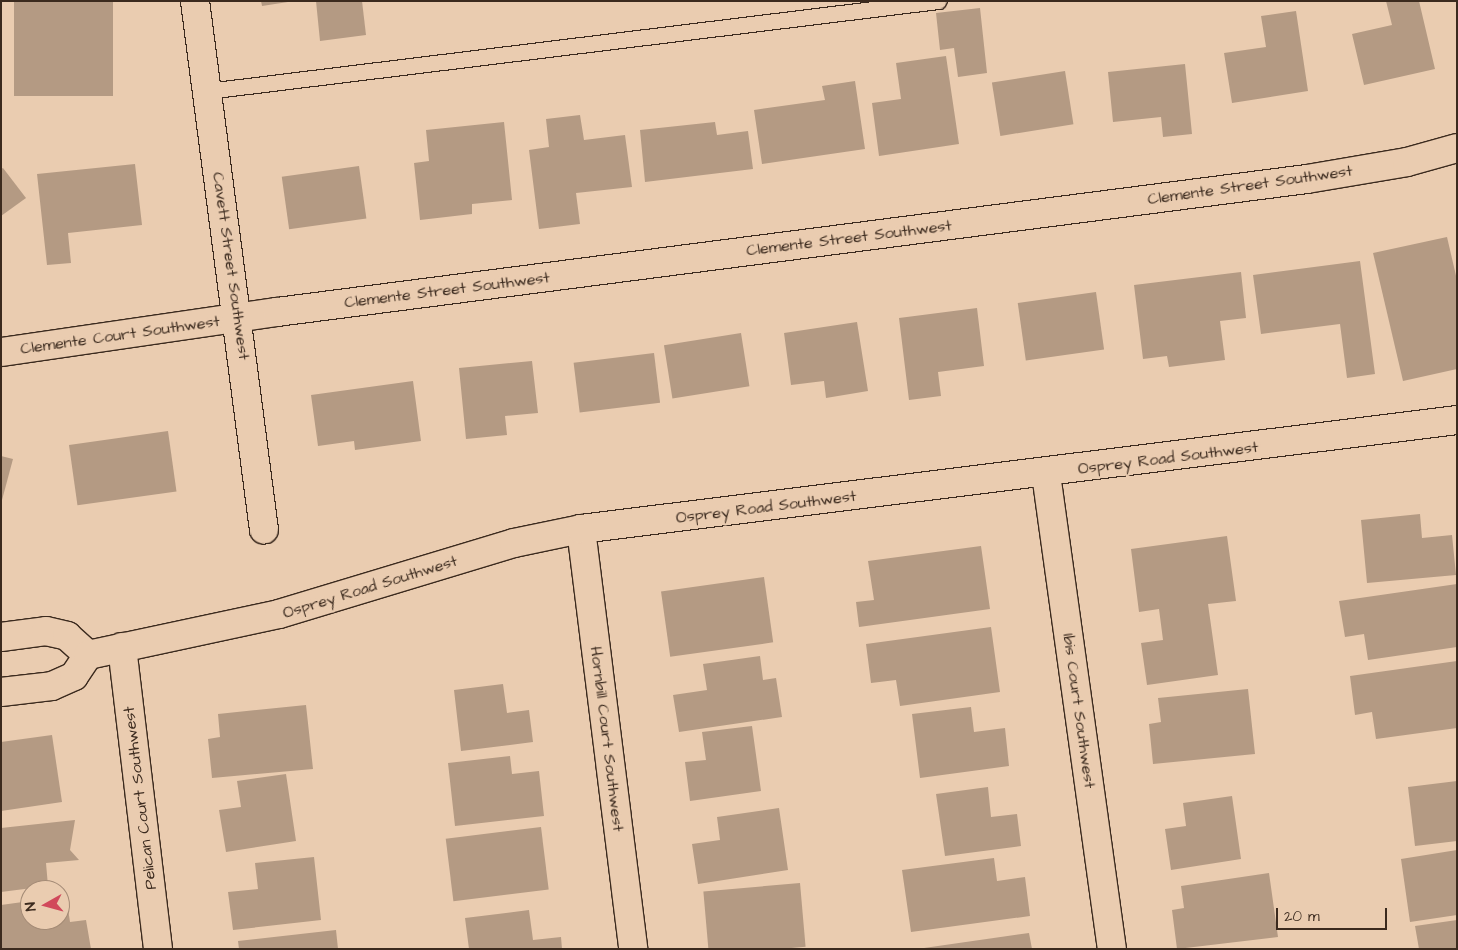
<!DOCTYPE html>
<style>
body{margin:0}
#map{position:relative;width:1458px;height:950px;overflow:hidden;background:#eaccb0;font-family:"Architects Daughter",sans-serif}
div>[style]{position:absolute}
.building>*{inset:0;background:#b49a83;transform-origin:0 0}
.roads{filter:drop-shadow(1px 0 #3b2a1e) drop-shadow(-1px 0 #3b2a1e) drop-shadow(0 1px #3b2a1e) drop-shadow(0 -1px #3b2a1e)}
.lane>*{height:15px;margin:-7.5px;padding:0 7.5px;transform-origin:7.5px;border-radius:7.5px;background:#eaccb0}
.street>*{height:28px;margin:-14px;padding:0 14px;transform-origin:14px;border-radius:14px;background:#eaccb0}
span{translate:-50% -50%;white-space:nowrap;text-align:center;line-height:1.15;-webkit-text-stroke:4.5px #eaccb0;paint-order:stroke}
.street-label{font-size:16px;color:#3b2a1e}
.frame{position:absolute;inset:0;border:2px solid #3b2a1e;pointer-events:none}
.north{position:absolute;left:20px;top:880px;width:50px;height:50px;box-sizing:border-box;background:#eaccb0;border:1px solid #a48b76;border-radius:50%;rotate:263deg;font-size:14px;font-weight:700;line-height:20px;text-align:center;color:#3b2a1e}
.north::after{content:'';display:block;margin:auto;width:18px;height:22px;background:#d1495b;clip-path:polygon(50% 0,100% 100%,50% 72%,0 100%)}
.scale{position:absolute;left:1276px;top:908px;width:111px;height:22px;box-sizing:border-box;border:2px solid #3b2a1e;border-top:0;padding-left:6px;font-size:15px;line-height:18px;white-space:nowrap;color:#3b2a1e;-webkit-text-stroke:4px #eaccb0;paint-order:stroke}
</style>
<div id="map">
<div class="building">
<div style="left:14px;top:1px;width:99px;height:95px"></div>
<div style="clip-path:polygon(261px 1px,288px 1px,288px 2px,262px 6px)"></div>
<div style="clip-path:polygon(316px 1px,362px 1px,366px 35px,320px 41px)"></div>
<div style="clip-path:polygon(1386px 1px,1419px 1px,1435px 69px,1364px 85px,1352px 34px,1392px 25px)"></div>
<div style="clip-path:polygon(980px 8px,987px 73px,958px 77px,954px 48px,940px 50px,936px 13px)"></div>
<div style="clip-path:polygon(1296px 11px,1308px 91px,1232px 103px,1224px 53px,1266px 47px,1261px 16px)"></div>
<div style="clip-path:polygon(946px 56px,959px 144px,879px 156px,872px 103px,901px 99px,896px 63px)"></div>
<div style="clip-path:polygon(1185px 64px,1192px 134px,1163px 137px,1161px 117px,1113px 122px,1108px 72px)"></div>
<div style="left:1065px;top:71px;width:54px;height:74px;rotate:81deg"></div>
<div style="clip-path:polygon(855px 81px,865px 149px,762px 164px,754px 110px,825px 100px,822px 86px)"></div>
<div style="clip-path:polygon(580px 115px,584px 140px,625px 135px,632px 187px,576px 193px,580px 224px,539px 229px,529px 150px,549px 147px,546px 119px)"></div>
<div style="clip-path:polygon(504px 122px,512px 200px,472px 204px,472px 214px,420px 220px,414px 163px,429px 161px,426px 130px)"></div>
<div style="clip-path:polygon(715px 122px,717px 135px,748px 131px,753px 169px,645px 182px,640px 130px)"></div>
<div style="clip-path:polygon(135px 164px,142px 225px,68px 233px,71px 263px,47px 265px,37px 174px)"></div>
<div style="left:359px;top:166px;width:53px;height:78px;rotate:82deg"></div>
<div style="clip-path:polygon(3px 168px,26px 198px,1px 216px,1px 169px)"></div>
<div style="clip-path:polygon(1447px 237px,1457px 280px,1457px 369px,1403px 381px,1373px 253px)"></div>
<div style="clip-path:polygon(1360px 261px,1375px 374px,1347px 378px,1340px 324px,1261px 334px,1253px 275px)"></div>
<div style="clip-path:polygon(1241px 272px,1246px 318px,1220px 321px,1225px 360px,1169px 367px,1167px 356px,1143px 359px,1134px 285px)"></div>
<div style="left:1096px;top:292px;width:58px;height:79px;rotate:82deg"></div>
<div style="clip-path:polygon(977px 308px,984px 366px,938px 372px,941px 396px,909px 400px,899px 318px)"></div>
<div style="clip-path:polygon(857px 322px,868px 391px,826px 398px,824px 381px,791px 385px,784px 333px)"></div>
<div style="left:741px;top:333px;width:54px;height:78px;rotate:81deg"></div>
<div style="left:654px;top:353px;width:50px;height:81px;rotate:83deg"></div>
<div style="clip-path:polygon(532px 361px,538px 413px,505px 416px,507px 435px,466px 439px,459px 368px)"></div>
<div style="clip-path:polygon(413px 381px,421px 441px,355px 450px,354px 441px,318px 446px,311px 395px)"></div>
<div style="left:168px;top:431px;width:61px;height:100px;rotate:82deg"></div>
<div style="clip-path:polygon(1px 456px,13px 459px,2px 500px,1px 500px)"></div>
<div style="clip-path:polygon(1420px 514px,1422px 538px,1452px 535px,1456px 575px,1367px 583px,1361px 520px)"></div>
<div style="clip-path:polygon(1227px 536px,1236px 601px,1208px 604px,1218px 675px,1147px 685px,1141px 643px,1163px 640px,1159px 609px,1139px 612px,1131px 549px)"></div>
<div style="clip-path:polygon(981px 546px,990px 609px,859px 627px,856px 602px,874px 600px,868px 561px)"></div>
<div style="left:764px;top:577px;width:66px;height:104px;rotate:82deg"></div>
<div style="clip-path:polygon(1457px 584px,1457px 647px,1368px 660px,1364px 634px,1345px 637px,1339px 601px)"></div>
<div style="clip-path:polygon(991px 627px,1000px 692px,900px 706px,896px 680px,871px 683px,866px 644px)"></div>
<div style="clip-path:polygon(760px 656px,763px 680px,776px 678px,782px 717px,679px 732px,673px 695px,707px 690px,703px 664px)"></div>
<div style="clip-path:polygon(1457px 661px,1457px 728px,1376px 739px,1372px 712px,1355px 715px,1350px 676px)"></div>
<div style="clip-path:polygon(503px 684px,507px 713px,529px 710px,533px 742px,461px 751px,454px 690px)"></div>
<div style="clip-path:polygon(1248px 689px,1255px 754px,1153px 764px,1149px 724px,1161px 722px,1158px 698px)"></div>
<div style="clip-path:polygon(306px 705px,313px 769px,212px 778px,208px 739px,220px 737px,218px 714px)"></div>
<div style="clip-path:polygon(971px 707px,974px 732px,1005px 728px,1009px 766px,920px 778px,912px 714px)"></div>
<div style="clip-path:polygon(752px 726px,761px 791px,690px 801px,685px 762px,706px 760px,702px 732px)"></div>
<div style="clip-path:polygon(52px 735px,62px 802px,1px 811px,1px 742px)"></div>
<div style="clip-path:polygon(510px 756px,512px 774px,539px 771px,544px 816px,455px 826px,448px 763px)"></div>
<div style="clip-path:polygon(286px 774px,296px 841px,226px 852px,219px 810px,241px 807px,237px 781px)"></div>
<div style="clip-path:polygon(1457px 781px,1457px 841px,1415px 846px,1408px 787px)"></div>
<div style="clip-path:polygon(988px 787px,991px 817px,1017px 814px,1021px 846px,945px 856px,936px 794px)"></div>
<div style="clip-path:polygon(1232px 796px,1241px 859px,1171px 870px,1165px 829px,1186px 826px,1183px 803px)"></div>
<div style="clip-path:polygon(779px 808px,788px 870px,698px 884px,692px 844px,720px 840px,717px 817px)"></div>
<div style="clip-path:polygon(75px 820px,70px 850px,79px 860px,46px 863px,48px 886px,1px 892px,1px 828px)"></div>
<div style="left:541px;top:827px;width:63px;height:96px;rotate:83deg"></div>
<div style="clip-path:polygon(1457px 850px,1457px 915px,1410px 922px,1401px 859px)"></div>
<div style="clip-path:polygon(314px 857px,321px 920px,233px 930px,228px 892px,258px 889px,255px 863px)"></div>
<div style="clip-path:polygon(994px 858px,997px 881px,1025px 877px,1030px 916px,911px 932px,902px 870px)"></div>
<div style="clip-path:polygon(1269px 873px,1278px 937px,1177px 949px,1172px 910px,1184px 908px,1181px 886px)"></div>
<div style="left:800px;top:883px;width:64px;height:97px;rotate:85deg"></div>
<div style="clip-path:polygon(66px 895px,70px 922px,86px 920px,91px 949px,1px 949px,1px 905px,30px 901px,30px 920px,60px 920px,60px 896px)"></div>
<div style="clip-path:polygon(529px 910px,533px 940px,561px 937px,562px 949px,469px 949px,465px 918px)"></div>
<div style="clip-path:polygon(1457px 920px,1457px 949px,1419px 949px,1415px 926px)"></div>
<div style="clip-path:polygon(336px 930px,338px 949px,239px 949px,238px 941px)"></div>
<div style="clip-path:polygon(1029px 933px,1032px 949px,924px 949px,924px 948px)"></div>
</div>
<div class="roads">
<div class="lane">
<div style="left:207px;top:91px;width:737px;rotate:-7.02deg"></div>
</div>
<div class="street">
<div style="left:195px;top:1px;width:533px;rotate:82.57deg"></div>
<div style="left:2px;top:352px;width:278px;rotate:-8.3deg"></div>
<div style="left:277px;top:312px;width:1039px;rotate:-7.36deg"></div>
<div style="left:1307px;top:179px;width:101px;rotate:-9.6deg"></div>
<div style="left:1407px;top:162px;width:52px;rotate:-15.6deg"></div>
<div style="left:1046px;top:474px;width:480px;rotate:82.1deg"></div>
<div style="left:581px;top:529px;width:423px;rotate:82.9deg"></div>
<div style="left:1px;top:637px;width:45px;rotate:-7.6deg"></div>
<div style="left:46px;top:631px;width:22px;rotate:13deg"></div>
<div style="left:67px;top:636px;width:28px;rotate:42deg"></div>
<div style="left:122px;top:647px;width:304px;rotate:83.2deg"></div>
<div style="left:1px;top:692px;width:51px;rotate:-6.7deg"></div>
<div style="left:52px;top:686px;width:24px;rotate:-24deg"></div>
<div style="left:74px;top:676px;width:25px;rotate:-56deg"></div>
<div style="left:88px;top:655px;width:195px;rotate:-12.1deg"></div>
<div style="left:279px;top:614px;width:245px;rotate:-16.8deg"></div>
<div style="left:514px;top:543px;width:68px;rotate:-11.8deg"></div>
<div style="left:581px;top:529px;width:883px;rotate:-7.09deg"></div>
</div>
</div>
<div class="street-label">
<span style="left:1250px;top:185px;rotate:-8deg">Clemente Street Southwest</span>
<span style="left:849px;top:238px;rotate:-7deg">Clemente Street Southwest</span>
<span style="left:231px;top:266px;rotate:82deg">Cavett Street Southwest</span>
<span style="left:447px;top:290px;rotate:-7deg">Clemente Street Southwest</span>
<span style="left:120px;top:335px;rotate:-8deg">Clemente Court Southwest</span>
<span style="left:1168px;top:458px;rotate:-7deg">Osprey Road Southwest</span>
<span style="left:766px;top:507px;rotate:-7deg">Osprey Road Southwest</span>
<span style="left:370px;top:587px;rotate:-17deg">Osprey Road Southwest</span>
<span style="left:1079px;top:711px;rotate:82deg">Ibis Court Southwest</span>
<span style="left:607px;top:739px;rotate:83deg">Hornbill Court Southwest</span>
<span style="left:140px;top:798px;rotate:-97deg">Pelican Court Southwest</span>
</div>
<div class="frame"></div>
<div class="north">N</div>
<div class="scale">20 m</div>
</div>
